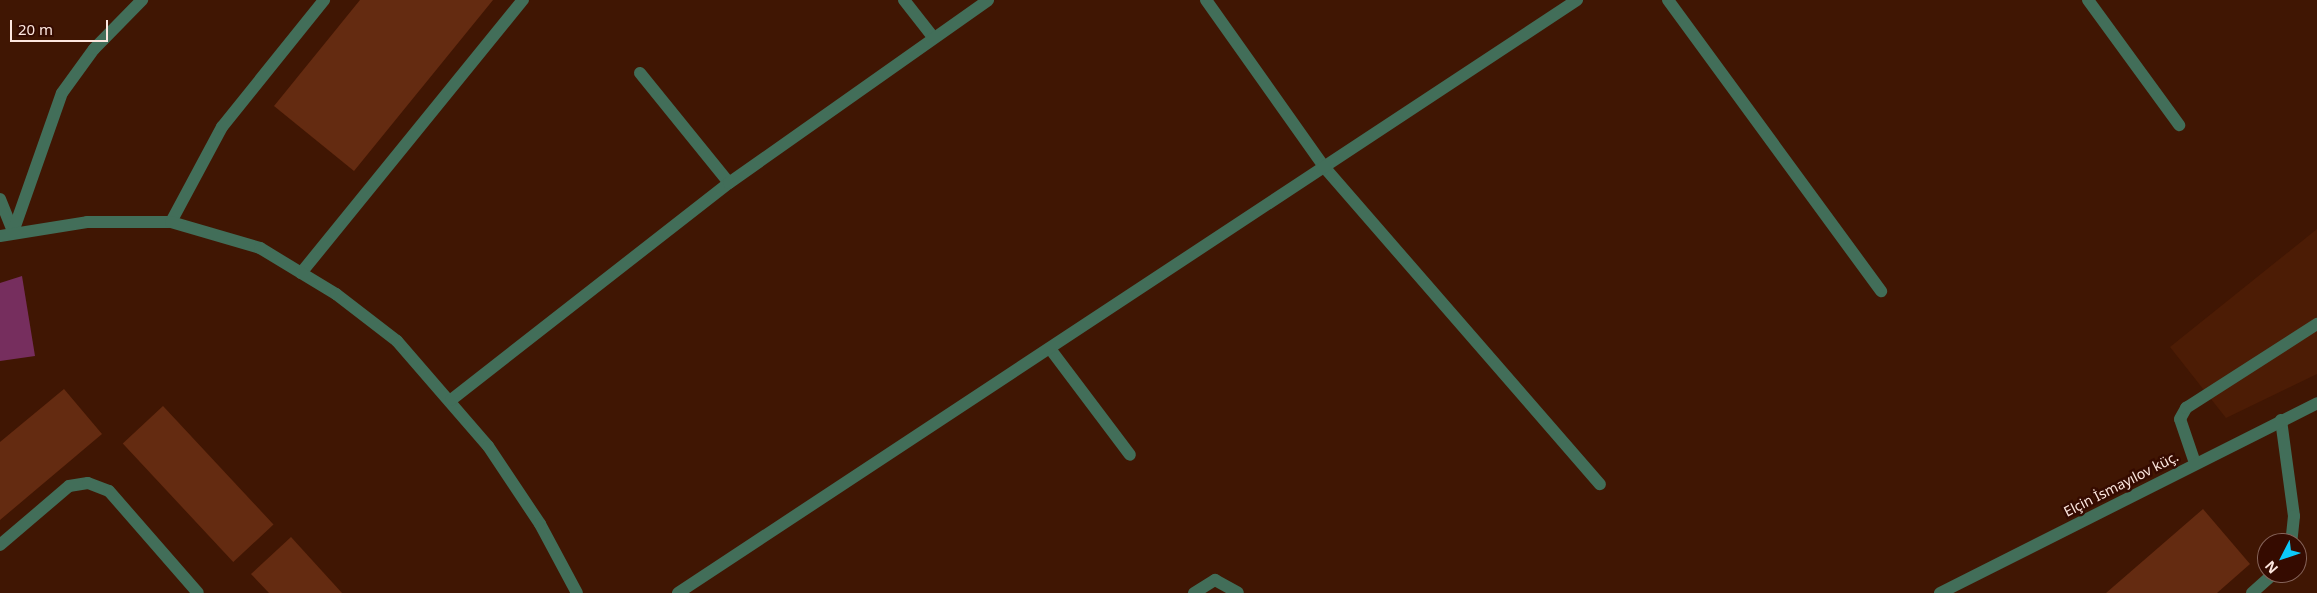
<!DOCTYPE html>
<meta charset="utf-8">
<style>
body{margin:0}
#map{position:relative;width:2317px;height:593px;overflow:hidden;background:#401603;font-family:"Noto Sans",sans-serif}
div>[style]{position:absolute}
.built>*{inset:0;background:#4c1c05}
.green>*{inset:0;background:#762e5e}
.building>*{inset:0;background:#642b11;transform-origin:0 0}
.lane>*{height:12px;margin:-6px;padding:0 6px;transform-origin:6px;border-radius:6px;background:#426e59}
.street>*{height:12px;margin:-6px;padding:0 6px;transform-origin:6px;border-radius:6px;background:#426e59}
span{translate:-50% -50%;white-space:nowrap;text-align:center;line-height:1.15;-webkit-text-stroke:5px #350b00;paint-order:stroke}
.street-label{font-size:14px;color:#fde7df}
.north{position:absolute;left:2257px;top:533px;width:50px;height:50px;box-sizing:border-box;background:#350b00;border:1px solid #856359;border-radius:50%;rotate:229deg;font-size:14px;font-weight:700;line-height:20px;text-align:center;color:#fde7df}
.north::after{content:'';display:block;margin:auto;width:18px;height:22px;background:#0ccafa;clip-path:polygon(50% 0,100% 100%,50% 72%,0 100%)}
.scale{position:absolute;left:10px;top:20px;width:98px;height:22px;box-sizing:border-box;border:2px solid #fde7df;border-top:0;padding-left:6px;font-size:15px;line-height:18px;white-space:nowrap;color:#fde7df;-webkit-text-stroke:4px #350b00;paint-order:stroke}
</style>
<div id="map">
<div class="built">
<div style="clip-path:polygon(2317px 229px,2317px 374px,2226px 418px,2170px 347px)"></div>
</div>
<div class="green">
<div style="clip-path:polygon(22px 276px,35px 356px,0 361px,0 283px)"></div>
</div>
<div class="building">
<div style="clip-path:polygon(360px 0,493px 0,354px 171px,274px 106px)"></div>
<div style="clip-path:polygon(64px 389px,102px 434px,0 520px,0 442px)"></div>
<div style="left:163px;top:406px;width:162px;height:55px;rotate:47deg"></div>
<div style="clip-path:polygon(2203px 509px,2250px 564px,2217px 593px,2106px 593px)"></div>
<div style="clip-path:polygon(291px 537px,342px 593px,269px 593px,251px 574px)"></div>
</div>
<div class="lane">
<div style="left:640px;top:73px;width:141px;rotate:51deg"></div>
<div style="left:0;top:199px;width:35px;rotate:68deg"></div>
<div style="left:13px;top:232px;width:147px;rotate:-70.6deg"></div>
<div style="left:62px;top:93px;width:54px;rotate:-54deg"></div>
<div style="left:94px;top:49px;width:69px;rotate:-45.6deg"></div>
<div style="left:171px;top:222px;width:108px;rotate:-61.8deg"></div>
<div style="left:222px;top:127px;width:163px;rotate:-51.2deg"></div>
<div style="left:301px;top:273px;width:352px;rotate:-50.9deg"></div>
<div style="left:2281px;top:420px;width:97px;rotate:82.3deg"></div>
<div style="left:2294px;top:516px;width:27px;rotate:96deg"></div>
<div style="left:2195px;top:463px;width:46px;rotate:-108.8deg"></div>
<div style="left:2180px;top:419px;width:13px;rotate:-61deg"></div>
<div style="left:2186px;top:408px;width:156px;rotate:-32.7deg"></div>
<div style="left:0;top:545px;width:91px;rotate:-40.5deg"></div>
<div style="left:69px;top:486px;width:19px;rotate:-9deg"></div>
<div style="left:88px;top:483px;width:22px;rotate:21deg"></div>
<div style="left:109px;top:491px;width:135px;rotate:48.9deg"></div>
<div style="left:2252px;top:593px;width:30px;rotate:-42deg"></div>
</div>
<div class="street">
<div style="left:904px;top:0;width:47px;rotate:51.9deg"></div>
<div style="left:1206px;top:0;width:206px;rotate:54.7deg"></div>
<div style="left:1325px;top:168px;width:419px;rotate:49deg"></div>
<div style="left:1668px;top:0;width:361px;rotate:53.8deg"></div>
<div style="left:2088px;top:0;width:155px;rotate:53.9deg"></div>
<div style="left:0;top:236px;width:88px;rotate:-9.1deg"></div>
<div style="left:87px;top:222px;width:84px"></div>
<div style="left:171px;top:222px;width:93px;rotate:16.3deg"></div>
<div style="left:260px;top:248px;width:89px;rotate:31.2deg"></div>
<div style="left:336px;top:294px;width:77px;rotate:37.6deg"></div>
<div style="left:397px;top:341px;width:139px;rotate:49.1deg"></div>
<div style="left:488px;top:446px;width:94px;rotate:56.3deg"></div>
<div style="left:540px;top:524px;width:78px;rotate:61.8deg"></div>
<div style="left:1051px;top:350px;width:131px;rotate:53deg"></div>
<div style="left:451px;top:400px;width:353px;rotate:-38deg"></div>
<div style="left:729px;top:183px;width:317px;rotate:-35.2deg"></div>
<div style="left:678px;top:593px;width:1077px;rotate:-33.41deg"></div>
<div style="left:1194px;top:593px;width:25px;rotate:-32deg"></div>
<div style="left:1215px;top:580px;width:26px;rotate:29deg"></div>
<div style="left:1940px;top:593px;width:422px;rotate:-26.7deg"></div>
</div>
<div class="street-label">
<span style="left:2121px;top:484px;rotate:-27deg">Elçin İsmayılov küç.</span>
</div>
<div class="north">N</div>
<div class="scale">20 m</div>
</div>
